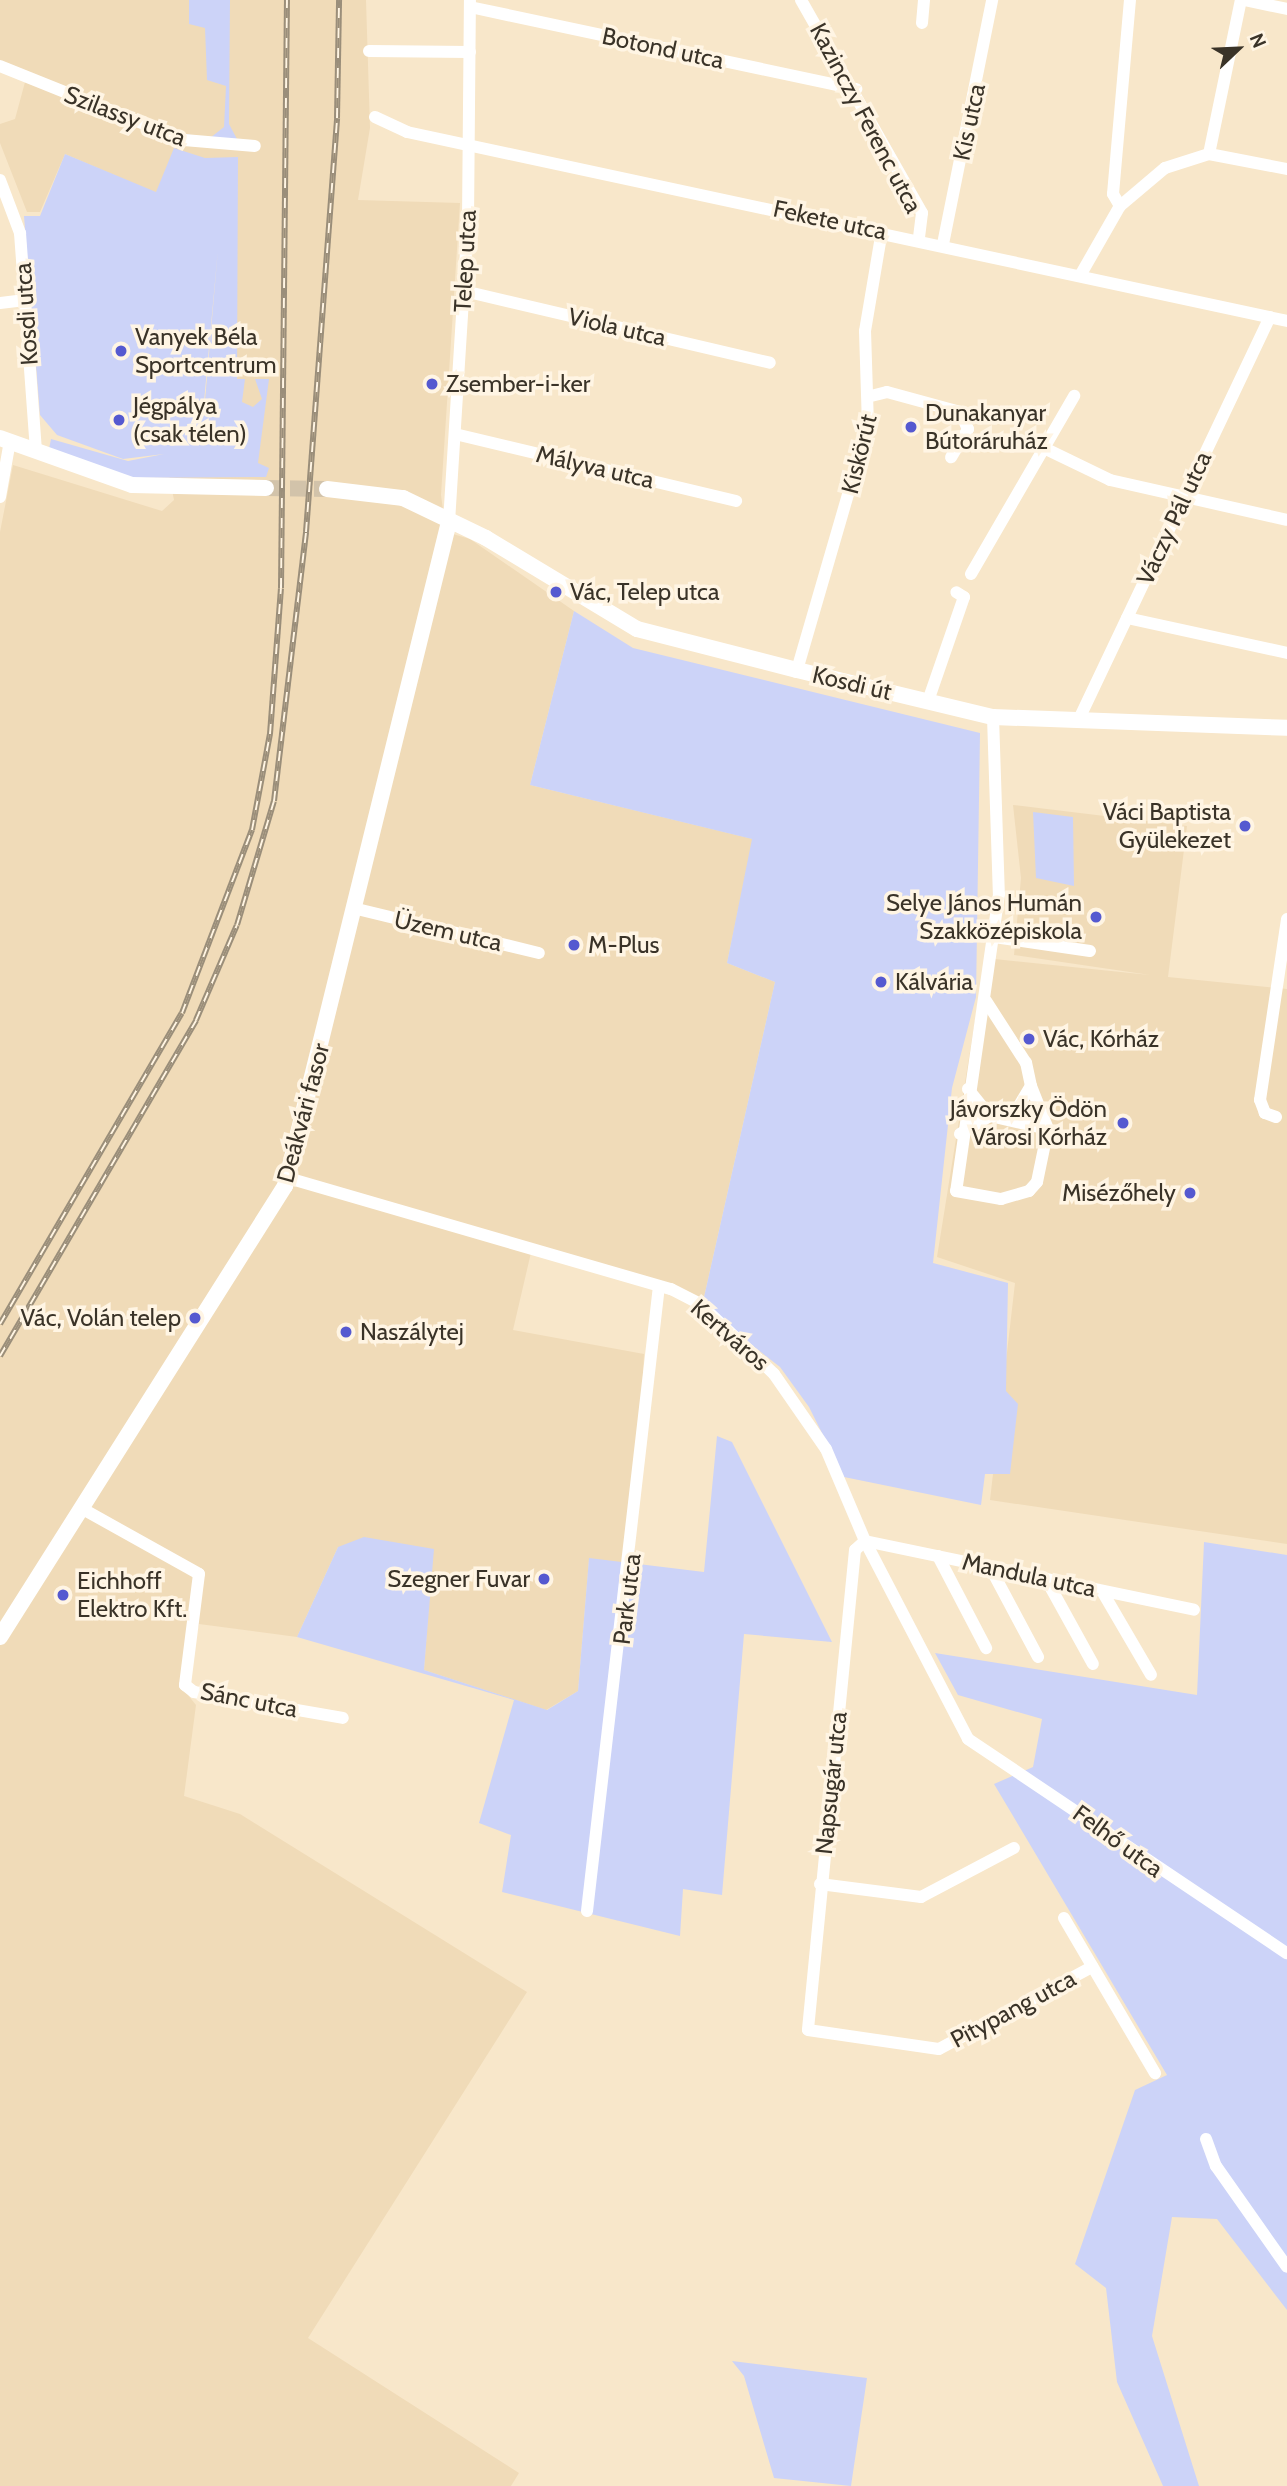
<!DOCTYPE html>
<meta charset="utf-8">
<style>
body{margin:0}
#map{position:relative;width:1287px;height:2486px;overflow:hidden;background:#f8e7ca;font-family:Cabin,sans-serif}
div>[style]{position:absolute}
.built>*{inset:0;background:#f0dbb8}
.green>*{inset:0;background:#ccd3f8}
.tertiary-tunnel>*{height:16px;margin-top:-8px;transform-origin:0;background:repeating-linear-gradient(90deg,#d2c3aa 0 16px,transparent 0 24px)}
.minor>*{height:12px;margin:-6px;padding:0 6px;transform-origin:6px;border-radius:6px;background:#fff}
.tertiary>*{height:16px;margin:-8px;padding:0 8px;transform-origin:8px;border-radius:8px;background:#fff}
.rail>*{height:6px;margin-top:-3px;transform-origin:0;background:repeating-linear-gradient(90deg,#fff5e4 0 10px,#9a8e7a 0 20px);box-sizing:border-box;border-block:2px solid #9a8e7a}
.dots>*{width:19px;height:19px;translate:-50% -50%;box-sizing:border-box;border:4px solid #fff5e4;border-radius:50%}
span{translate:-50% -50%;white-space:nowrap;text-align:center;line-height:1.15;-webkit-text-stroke:7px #fff5e4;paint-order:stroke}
.street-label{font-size:24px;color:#3a3328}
.poi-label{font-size:24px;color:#3a3328}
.left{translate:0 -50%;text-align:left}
.right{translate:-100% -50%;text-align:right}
.north{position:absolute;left:1203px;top:14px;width:70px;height:70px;-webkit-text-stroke:5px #fff5e4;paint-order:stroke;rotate:67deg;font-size:19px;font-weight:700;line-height:28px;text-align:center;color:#3a3328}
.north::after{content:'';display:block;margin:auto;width:24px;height:32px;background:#3a3328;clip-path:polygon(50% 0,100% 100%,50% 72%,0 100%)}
</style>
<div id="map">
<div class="built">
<div style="clip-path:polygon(0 0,366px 0,370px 128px,358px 200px,460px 203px,441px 495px,446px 532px,470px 539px,574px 611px,530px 785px,753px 839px,727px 963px,775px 982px,702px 1306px,533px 1244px,513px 1330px,644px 1354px,634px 1565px,589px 1559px,578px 1691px,546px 1710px,424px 1670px,433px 1549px,338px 1547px,297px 1637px,199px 1624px,183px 1689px,196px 1705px,184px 1796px,240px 1814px,527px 1992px,308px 2338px,519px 2473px,511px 2486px,0 2486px,0 532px,13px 465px,162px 511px,174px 500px,165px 454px,194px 434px,204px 413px,221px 221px,65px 154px,40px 212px,27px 212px,0 143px,0 124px,15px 119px,25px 82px,0 68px)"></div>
<div style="clip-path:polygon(1013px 805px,1187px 826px,1168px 977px,1287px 989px,1287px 1544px,990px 1500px,1015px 1283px,937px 1257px,985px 958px,1150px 975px,1014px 955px,1021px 878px)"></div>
</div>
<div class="green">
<div style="clip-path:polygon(189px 0,230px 0,229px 124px,238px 141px,211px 146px,173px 132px,210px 138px,224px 127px,226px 86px,207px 80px,205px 28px,189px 24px)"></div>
<div style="clip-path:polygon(evenodd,174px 148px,205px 158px,238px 157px,237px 379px,245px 379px,242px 402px,253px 407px,262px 399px,255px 379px,269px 379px,258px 463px,269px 468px,266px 477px,124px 478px,49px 449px,51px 439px,128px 461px,164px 454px,123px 459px,57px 435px,40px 415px,24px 216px,40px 216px,65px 154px,156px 192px,174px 148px,218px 249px,204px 413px,194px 434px,203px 413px,218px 249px)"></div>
<div style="clip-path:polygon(574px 611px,633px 648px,980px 733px,976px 997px,952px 1088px,933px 1263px,1008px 1283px,1006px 1391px,1018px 1404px,1010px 1474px,985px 1474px,981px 1505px,844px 1477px,809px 1407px,780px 1367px,702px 1306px,775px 982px,727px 963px,752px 839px,530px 785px)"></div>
<div style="clip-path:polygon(1033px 812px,1073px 817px,1074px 886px,1036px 878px)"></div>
<div style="clip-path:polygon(717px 1436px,732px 1442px,832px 1642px,744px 1634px,722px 1895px,683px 1889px,680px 1936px,502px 1892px,511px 1835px,479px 1823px,514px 1700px,297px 1637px,338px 1547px,364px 1537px,434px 1549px,424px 1670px,547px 1710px,578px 1691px,589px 1558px,704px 1572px)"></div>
<div style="clip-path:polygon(1204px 1542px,1287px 1555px,1287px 2310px,1217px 2219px,1172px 2217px,1152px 2336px,1199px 2486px,1163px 2486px,1117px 2382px,1106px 2288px,1075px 2264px,1135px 2090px,1167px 2075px,994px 1784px,1033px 1767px,1042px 1719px,958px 1695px,935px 1653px,1197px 1695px)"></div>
<div style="clip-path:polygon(732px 2361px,867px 2378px,851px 2486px,774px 2478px,744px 2376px)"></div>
</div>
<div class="tertiary-tunnel">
<div style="left:266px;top:488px;width:61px;rotate:0.9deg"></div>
</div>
<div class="minor">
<div style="left:801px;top:0;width:245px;rotate:60.4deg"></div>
<div style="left:922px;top:213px;width:25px;rotate:97deg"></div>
<div style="left:1244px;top:0;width:44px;rotate:11.8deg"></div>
<div style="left:470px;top:7px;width:395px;rotate:12deg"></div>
<div style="left:922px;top:23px;width:23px;rotate:-85deg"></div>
<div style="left:369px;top:51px;width:101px;rotate:0.6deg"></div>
<div style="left:0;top:66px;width:198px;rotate:21.9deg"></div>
<div style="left:184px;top:140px;width:71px;rotate:4.8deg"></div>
<div style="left:375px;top:117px;width:35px;rotate:25deg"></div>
<div style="left:407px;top:132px;width:900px;rotate:12.12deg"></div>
<div style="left:1209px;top:154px;width:157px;rotate:-78.3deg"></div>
<div style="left:0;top:180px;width:57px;rotate:69.3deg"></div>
<div style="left:20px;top:233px;width:219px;rotate:85.8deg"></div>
<div style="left:1120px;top:206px;width:14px;rotate:-120deg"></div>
<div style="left:1113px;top:194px;width:195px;rotate:-85deg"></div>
<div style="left:943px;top:244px;width:249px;rotate:-78.6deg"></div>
<div style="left:1081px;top:274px;width:78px;rotate:-60.2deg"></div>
<div style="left:1120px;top:206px;width:59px;rotate:-40.2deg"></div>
<div style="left:1165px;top:168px;width:46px;rotate:-17.7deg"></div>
<div style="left:1209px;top:154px;width:79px;rotate:10.9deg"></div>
<div style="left:464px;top:291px;width:314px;rotate:13.2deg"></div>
<div style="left:0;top:303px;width:25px;rotate:-7deg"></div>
<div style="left:871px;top:396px;width:16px;rotate:-14deg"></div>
<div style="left:887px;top:392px;width:76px;rotate:15.3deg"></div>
<div style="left:960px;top:412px;width:19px;rotate:65deg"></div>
<div style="left:968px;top:429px;width:33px;rotate:121deg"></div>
<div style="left:455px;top:434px;width:289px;rotate:13.4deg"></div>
<div style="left:1046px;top:449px;width:71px;rotate:25.8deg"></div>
<div style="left:1110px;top:480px;width:181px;rotate:12.7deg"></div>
<div style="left:0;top:497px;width:57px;rotate:-79.9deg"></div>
<div style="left:449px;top:522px;width:302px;rotate:-86.4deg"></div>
<div style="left:468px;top:221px;width:221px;rotate:-89.5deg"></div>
<div style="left:971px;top:574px;width:206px;rotate:-59.9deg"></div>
<div style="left:1127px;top:618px;width:164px;rotate:12.3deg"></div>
<div style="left:797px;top:670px;width:254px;rotate:-73.8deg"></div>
<div style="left:868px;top:426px;width:95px;rotate:-91.8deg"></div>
<div style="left:865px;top:331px;width:101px;rotate:-80.4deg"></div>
<div style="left:928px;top:701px;width:110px;rotate:-70.9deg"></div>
<div style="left:964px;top:597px;width:9px;rotate:-148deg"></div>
<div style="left:993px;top:717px;width:177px;rotate:88.1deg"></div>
<div style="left:999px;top:894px;width:300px;rotate:98.2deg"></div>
<div style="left:956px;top:1191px;width:46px;rotate:10.1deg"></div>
<div style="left:1001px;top:1199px;width:29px;rotate:-16deg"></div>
<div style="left:1029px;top:1191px;width:12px;rotate:-48deg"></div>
<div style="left:1037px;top:1182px;width:54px;rotate:-78.3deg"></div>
<div style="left:1048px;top:1129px;width:46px;rotate:-111.6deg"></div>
<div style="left:1079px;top:719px;width:445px;rotate:-64.6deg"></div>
<div style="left:357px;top:909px;width:187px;rotate:13.6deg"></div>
<div style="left:994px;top:937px;width:97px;rotate:8.3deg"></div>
<div style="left:968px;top:1089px;width:35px;rotate:51deg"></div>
<div style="left:990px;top:1116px;width:28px;rotate:-15deg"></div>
<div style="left:1017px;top:1109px;width:27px;rotate:-59deg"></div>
<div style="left:1031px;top:1086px;width:24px;rotate:-102deg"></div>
<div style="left:1026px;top:1063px;width:74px;rotate:-122.8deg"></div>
<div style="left:1276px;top:1117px;width:12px;rotate:-160deg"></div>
<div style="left:1265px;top:1113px;width:14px;rotate:-111deg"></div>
<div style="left:1260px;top:1100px;width:183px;rotate:-81.5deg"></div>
<div style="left:960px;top:1134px;width:35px;rotate:-31deg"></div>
<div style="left:990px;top:1116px;width:59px;rotate:12.6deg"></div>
<div style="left:288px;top:1178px;width:399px;rotate:16.2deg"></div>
<div style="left:671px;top:1289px;width:31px;rotate:27deg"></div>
<div style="left:699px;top:1303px;width:103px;rotate:43.4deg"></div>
<div style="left:774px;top:1374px;width:91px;rotate:55.3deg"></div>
<div style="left:826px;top:1449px;width:100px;rotate:67deg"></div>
<div style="left:865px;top:1541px;width:223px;rotate:62.5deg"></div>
<div style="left:968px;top:1739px;width:384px;rotate:33.9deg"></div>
<div style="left:81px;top:1508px;width:135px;rotate:29.2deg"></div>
<div style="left:199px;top:1574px;width:112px;rotate:97.2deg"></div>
<div style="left:185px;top:1685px;width:11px;rotate:38deg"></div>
<div style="left:194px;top:1692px;width:151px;rotate:9.9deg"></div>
<div style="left:865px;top:1541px;width:13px;rotate:138deg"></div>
<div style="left:855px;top:1550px;width:482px;rotate:95.6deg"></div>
<div style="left:808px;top:2030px;width:132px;rotate:8.3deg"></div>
<div style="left:939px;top:2049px;width:174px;rotate:-28.2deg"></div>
<div style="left:865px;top:1541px;width:336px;rotate:11.8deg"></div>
<div style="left:938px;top:1556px;width:104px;rotate:62.4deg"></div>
<div style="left:990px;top:1567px;width:102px;rotate:61.9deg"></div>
<div style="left:1046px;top:1579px;width:97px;rotate:61.1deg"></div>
<div style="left:1102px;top:1591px;width:97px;rotate:59.7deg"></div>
<div style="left:820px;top:1884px;width:102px;rotate:7.3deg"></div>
<div style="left:921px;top:1897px;width:105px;rotate:-27.8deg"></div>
<div style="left:587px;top:1911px;width:629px;rotate:-83.43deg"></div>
<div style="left:1064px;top:1918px;width:180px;rotate:59.6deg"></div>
<div style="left:1206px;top:2139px;width:29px;rotate:70deg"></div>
<div style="left:1216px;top:2166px;width:123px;rotate:54.9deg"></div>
</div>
<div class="tertiary">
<div style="left:0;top:438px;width:140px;rotate:19.6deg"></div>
<div style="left:132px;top:485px;width:134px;rotate:1.3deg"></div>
<div style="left:327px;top:489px;width:77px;rotate:6.8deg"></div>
<div style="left:403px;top:498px;width:92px;rotate:25.7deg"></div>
<div style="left:486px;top:538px;width:176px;rotate:31.1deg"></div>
<div style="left:637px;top:629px;width:165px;rotate:14.4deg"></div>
<div style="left:797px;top:670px;width:202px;rotate:13.5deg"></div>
<div style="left:993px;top:717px;width:294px;rotate:2.1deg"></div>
<div style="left:0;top:1637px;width:534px;rotate:-57.71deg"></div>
<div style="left:285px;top:1186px;width:684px;rotate:-76.13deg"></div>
</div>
<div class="rail">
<div style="left:0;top:1324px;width:360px;rotate:-59.7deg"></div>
<div style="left:182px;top:1013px;width:196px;rotate:-69.1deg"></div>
<div style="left:252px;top:830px;width:98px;rotate:-79.4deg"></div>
<div style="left:270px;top:734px;width:146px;rotate:-85.7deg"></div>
<div style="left:281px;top:588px;width:588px;rotate:-89.42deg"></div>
<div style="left:0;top:1356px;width:389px;rotate:-59.7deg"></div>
<div style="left:196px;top:1020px;width:103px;rotate:-66.7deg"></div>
<div style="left:237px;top:925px;width:129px;rotate:-73.4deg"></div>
<div style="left:274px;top:801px;width:271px;rotate:-83.2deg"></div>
<div style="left:306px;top:532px;width:415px;rotate:-85.7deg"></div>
<div style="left:337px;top:118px;width:118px;rotate:-89deg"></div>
</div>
<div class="dots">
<div style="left:121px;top:351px;background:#5559d0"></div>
<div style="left:432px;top:384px;background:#5559d0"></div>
<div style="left:119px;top:420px;background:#5559d0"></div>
<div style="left:911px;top:427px;background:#5559d0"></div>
<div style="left:556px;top:592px;background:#5559d0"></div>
<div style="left:1245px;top:826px;background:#5559d0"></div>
<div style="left:1096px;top:917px;background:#5559d0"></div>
<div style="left:574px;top:945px;background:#5559d0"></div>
<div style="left:881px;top:982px;background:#5559d0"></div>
<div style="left:1029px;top:1039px;background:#5559d0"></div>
<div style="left:1123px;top:1123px;background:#5559d0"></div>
<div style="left:1190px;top:1193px;background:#5559d0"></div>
<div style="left:195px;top:1318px;background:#5559d0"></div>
<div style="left:346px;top:1332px;background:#5559d0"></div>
<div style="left:544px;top:1579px;background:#5559d0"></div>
<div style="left:63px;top:1595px;background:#5559d0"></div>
</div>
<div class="street-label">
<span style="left:663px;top:48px;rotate:12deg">Botond utca</span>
<span style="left:125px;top:116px;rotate:21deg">Szilassy utca</span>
<span style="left:866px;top:118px;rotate:62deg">Kazinczy Ferenc utca</span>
<span style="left:969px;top:122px;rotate:-78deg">Kis utca</span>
<span style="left:830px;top:220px;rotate:12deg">Fekete utca</span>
<span style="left:465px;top:261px;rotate:-87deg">Telep utca</span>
<span style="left:26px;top:314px;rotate:-94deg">Kosdi utca</span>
<span style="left:617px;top:327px;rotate:13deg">Viola utca</span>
<span style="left:859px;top:454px;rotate:-76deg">Kiskörút</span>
<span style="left:595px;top:467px;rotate:13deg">Mályva utca</span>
<span style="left:1174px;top:518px;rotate:-65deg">Váczy Pál utca</span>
<span style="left:852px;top:683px;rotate:13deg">Kosdi út</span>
<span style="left:448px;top:931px;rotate:13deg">Üzem utca</span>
<span style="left:303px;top:1113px;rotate:-75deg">Deákvári fasor</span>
<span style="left:730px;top:1335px;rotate:41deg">Kertváros</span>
<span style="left:1029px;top:1575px;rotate:12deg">Mandula utca</span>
<span style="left:627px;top:1599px;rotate:-83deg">Park utca</span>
<span style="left:249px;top:1700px;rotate:11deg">Sánc utca</span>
<span style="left:831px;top:1783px;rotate:-84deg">Napsugár utca</span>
<span style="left:1118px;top:1841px;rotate:36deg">Felhő utca</span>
<span style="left:1013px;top:2009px;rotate:-28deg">Pitypang utca</span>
</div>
<div class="poi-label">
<span class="left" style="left:135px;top:351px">Vanyek Béla<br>Sportcentrum</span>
<span class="left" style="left:446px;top:384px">Zsember-i-ker</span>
<span class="left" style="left:133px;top:420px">Jégpálya<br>(csak télen)</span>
<span class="left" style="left:925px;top:427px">Dunakanyar<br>Bútoráruház</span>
<span class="left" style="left:570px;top:592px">Vác, Telep utca</span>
<span class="right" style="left:1231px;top:826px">Váci Baptista<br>Gyülekezet</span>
<span class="right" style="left:1082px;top:917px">Selye János Humán<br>Szakközépiskola</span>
<span class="left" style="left:588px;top:945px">M-Plus</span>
<span class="left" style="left:895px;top:982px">Kálvária</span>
<span class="left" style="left:1043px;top:1039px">Vác, Kórház</span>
<span class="right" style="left:1107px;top:1123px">Jávorszky Ödön<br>Városi Kórház</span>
<span class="right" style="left:1176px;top:1193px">Misézőhely</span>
<span class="right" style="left:181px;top:1318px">Vác, Volán telep</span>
<span class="left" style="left:360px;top:1332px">Naszálytej</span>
<span class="right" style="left:530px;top:1579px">Szegner Fuvar</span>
<span class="left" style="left:77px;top:1595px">Eichhoff<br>Elektro Kft.</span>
</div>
<div class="north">N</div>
</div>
